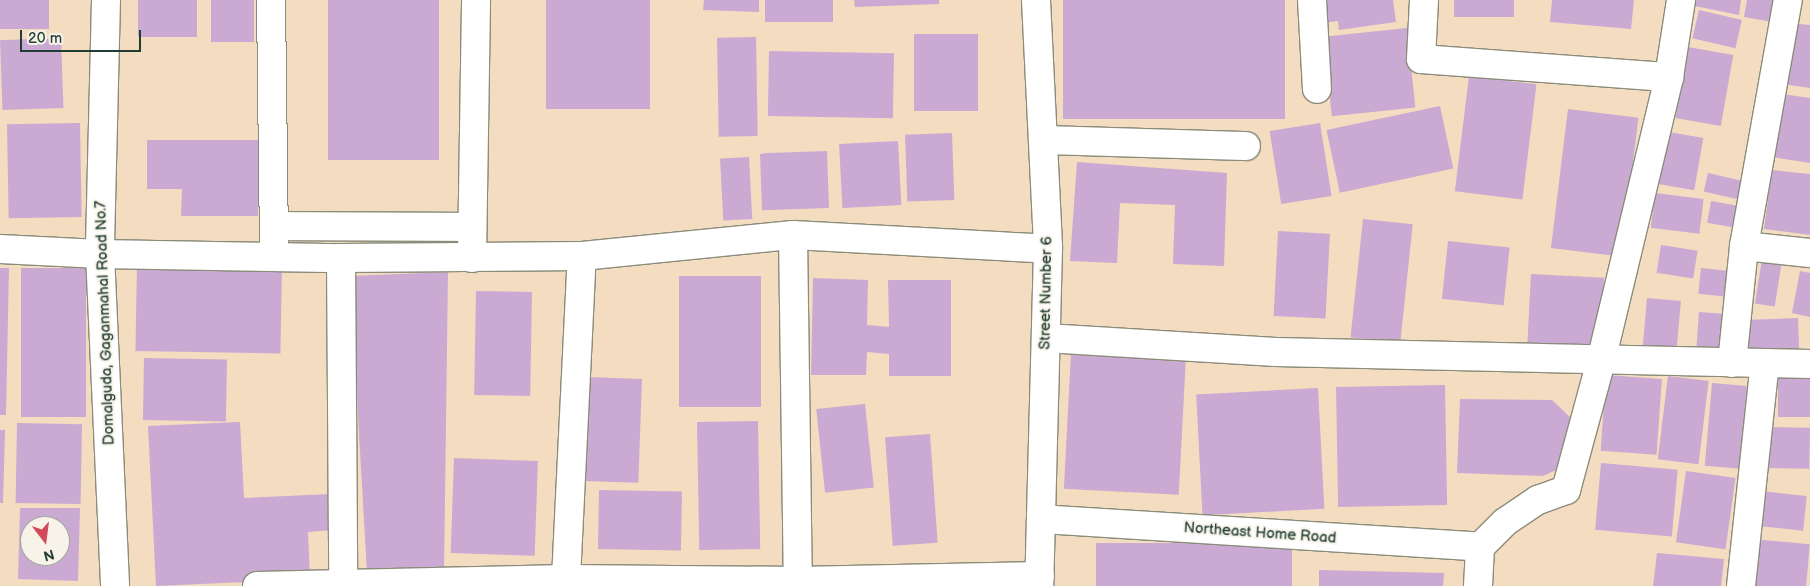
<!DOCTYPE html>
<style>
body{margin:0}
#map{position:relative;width:1810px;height:586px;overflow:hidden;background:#f4dcc1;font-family:"Balsamiq Sans",sans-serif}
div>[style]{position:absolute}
.building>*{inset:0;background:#caa9d2;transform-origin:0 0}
.roads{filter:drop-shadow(1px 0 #8a8c7a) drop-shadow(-1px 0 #8a8c7a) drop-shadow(0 1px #8a8c7a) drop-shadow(0 -1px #8a8c7a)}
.minor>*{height:28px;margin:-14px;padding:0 14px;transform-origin:14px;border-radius:14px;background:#fff}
span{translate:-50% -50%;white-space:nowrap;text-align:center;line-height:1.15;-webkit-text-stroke:4px #f7f3e8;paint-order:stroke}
.street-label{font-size:15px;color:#1f3d34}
.north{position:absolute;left:20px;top:516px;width:50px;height:50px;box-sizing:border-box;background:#f7f3e8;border:1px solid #a1aaa0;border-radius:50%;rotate:165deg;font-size:14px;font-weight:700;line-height:20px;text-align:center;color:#1f3d34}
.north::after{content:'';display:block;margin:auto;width:18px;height:22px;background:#d1495b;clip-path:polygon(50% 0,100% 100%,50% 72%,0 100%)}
.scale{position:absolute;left:20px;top:30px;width:121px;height:22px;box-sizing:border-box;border:2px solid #1f3d34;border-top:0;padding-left:6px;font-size:15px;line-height:18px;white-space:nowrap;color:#1f3d34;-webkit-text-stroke:4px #f7f3e8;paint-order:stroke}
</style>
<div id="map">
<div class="building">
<div style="left:0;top:0;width:49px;height:29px"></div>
<div style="left:138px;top:0;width:59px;height:37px"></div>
<div style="left:211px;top:0;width:43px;height:42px"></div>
<div style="left:328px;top:0;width:111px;height:160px"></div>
<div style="left:546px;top:0;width:104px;height:109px"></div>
<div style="clip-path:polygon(704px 0,759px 0,759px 12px,703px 10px)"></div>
<div style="left:765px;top:0;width:68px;height:22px"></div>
<div style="clip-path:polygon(854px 0,939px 0,939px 4px,855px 7px)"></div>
<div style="left:1063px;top:0;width:222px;height:119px"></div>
<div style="clip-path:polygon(1318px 0,1393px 0,1396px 22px,1339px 30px,1338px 21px,1322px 23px)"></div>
<div style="left:1454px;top:0;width:60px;height:17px"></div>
<div style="clip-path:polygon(1552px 0,1634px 0,1631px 29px,1550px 22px)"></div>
<div style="clip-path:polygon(1691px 0,1741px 0,1739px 15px,1690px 5px)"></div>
<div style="clip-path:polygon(1747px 0,1783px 0,1778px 23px,1744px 17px)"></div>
<div style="left:1699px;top:10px;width:44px;height:29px;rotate:13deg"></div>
<div style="clip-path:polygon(1790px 23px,1810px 25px,1810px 88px,1782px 84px)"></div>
<div style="left:1407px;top:28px;width:80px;height:84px;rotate:84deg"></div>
<div style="left:914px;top:34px;width:64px;height:77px"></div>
<div style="left:756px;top:37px;width:99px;height:39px;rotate:89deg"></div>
<div style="left:61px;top:38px;width:70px;height:61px;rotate:88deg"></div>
<div style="left:1688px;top:47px;width:46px;height:72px;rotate:10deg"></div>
<div style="left:769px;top:51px;width:125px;height:65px;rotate:1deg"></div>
<div style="left:1469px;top:76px;width:68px;height:116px;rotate:7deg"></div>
<div style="clip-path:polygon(1775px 93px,1810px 98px,1810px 163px,1765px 156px)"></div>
<div style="left:1440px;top:106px;width:64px;height:116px;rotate:78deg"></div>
<div style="left:1568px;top:109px;width:71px;height:140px;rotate:7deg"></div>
<div style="left:80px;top:123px;width:94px;height:73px;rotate:89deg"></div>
<div style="left:1320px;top:123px;width:74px;height:51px;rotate:81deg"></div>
<div style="left:1663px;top:131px;width:41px;height:53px;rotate:10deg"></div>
<div style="left:952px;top:133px;width:67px;height:47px;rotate:88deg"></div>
<div style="clip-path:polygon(147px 140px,258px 140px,258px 216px,181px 216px,182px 189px,147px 189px)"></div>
<div style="left:898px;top:141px;width:64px;height:59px;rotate:87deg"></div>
<div style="left:827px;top:151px;width:57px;height:67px;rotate:88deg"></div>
<div style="left:749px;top:157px;width:62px;height:29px;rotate:87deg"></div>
<div style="clip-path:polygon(1077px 162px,1227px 173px,1224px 266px,1173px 264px,1175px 205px,1120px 203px,1117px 263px,1070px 261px)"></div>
<div style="clip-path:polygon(1772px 170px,1810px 174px,1810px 235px,1764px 229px)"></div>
<div style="left:1708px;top:173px;width:46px;height:19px;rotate:13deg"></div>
<div style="left:1655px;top:193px;width:49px;height:35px;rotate:7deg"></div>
<div style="left:1711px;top:201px;width:36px;height:22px;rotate:10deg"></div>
<div style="left:1363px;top:219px;width:50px;height:119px;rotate:6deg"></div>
<div style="left:1278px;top:231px;width:52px;height:85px;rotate:3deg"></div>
<div style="left:1448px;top:241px;width:62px;height:58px;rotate:6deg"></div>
<div style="left:1661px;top:245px;width:37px;height:28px;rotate:9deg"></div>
<div style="left:1762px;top:259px;width:20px;height:45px;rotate:9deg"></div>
<div style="left:137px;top:262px;width:145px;height:89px;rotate:1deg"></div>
<div style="clip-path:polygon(0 268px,9px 268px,6px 415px,0 415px)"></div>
<div style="left:21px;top:268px;width:65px;height:149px"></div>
<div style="left:1701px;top:268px;width:36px;height:26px;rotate:6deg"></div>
<div style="clip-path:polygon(1800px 271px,1810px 273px,1810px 317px,1792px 313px)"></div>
<div style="clip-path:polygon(448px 272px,444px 573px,367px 573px,350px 276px)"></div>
<div style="left:1531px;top:274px;width:73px;height:71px;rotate:3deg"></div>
<div style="left:679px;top:276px;width:82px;height:131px"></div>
<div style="clip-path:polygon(813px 278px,868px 280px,867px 325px,889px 327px,888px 280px,951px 280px,951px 376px,889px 376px,889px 354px,867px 352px,866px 375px,811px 375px)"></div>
<div style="left:476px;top:291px;width:56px;height:104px;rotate:1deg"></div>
<div style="left:1647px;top:298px;width:34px;height:51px;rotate:5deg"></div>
<div style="left:1699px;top:312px;width:31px;height:38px;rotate:4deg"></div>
<div style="left:1798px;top:318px;width:34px;height:55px;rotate:88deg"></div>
<div style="left:1071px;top:353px;width:115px;height:136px;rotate:3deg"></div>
<div style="left:144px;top:358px;width:83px;height:62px;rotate:1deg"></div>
<div style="left:1606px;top:375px;width:56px;height:76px;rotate:4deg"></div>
<div style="left:1668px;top:376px;width:41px;height:84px;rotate:7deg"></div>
<div style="left:1778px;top:376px;width:32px;height:41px"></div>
<div style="left:587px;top:377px;width:55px;height:104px;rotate:2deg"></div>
<div style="left:1712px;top:383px;width:35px;height:83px;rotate:5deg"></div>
<div style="left:1445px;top:385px;width:120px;height:109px;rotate:89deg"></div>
<div style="left:1318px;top:388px;width:121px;height:122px;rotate:87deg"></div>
<div style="clip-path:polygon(1460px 399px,1552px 400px,1573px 420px,1569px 464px,1543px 476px,1457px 473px)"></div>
<div style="left:865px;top:404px;width:84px;height:49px;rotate:84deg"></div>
<div style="left:758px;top:421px;width:128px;height:61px;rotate:89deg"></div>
<div style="clip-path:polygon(240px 422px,244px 498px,330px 494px,332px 530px,308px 532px,310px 579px,156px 586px,148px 426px)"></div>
<div style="left:17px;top:423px;width:65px;height:80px;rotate:1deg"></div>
<div style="left:1765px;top:427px;width:45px;height:41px;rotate:1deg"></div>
<div style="clip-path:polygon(0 430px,5px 430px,3px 503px,0 503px)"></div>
<div style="left:930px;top:434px;width:109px;height:45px;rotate:86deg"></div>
<div style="left:454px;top:458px;width:84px;height:95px;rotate:2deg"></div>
<div style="left:1601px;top:463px;width:77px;height:67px;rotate:5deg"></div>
<div style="left:1686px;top:471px;width:50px;height:72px;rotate:8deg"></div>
<div style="left:599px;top:490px;width:83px;height:59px;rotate:1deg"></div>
<div style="left:1760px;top:491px;width:47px;height:35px;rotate:6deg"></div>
<div style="clip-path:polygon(evenodd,20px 508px,80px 508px,78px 581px,18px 579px,20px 508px,30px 526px,60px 526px,60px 556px,30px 556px,30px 526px)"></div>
<div style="left:1751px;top:539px;width:59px;height:47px;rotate:5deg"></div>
<div style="left:1292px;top:543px;width:43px;height:196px;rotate:90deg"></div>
<div style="clip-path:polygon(1657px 553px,1724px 559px,1721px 586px,1653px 586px)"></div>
<div style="clip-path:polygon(1319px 570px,1444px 573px,1443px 586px,1319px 586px)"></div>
</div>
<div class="roads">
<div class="minor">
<div style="left:106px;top:0;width:254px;rotate:91.4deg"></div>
<div style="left:100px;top:254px;width:332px;rotate:87.4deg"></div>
<div style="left:271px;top:0;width:255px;rotate:89.3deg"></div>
<div style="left:1036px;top:0;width:249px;rotate:87.2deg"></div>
<div style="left:1048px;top:249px;width:337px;rotate:91.5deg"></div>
<div style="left:1312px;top:0;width:89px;rotate:86.8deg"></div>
<div style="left:1424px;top:0;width:59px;rotate:92.9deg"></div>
<div style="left:1421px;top:59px;width:249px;rotate:4.2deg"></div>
<div style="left:1043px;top:140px;width:203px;rotate:1.7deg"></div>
<div style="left:274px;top:226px;width:198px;rotate:0.3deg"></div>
<div style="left:793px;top:235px;width:346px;rotate:89.2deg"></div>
<div style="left:1744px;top:246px;width:66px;rotate:6.1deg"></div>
<div style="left:0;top:249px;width:100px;rotate:2.9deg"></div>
<div style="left:100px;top:254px;width:241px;rotate:1deg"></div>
<div style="left:341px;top:258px;width:241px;rotate:-0.5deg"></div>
<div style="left:582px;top:256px;width:212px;rotate:-5.7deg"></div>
<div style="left:793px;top:235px;width:255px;rotate:3.1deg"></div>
<div style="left:341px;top:258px;width:324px;rotate:89.6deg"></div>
<div style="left:472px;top:258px;width:258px;rotate:-89.1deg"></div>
<div style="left:1046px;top:338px;width:230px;rotate:3.5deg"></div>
<div style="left:1276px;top:352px;width:534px;rotate:1.29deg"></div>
<div style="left:1732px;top:363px;width:118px;rotate:-84.1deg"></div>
<div style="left:1744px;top:246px;width:250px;rotate:-79.9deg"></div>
<div style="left:1041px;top:519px;width:440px;rotate:3.6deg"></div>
<div style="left:566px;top:579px;width:323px;rotate:-87.2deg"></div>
<div style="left:257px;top:586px;width:309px;rotate:-1.3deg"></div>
<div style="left:566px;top:579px;width:232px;rotate:0.5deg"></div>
<div style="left:798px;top:581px;width:242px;rotate:-1.2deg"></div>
<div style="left:1478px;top:586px;width:39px;rotate:-87deg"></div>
<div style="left:1480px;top:547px;width:35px;rotate:-45deg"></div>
<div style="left:1505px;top:522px;width:40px;rotate:-34deg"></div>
<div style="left:1538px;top:500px;width:30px;rotate:-20deg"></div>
<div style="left:1566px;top:490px;width:134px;rotate:-74.8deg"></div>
<div style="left:1601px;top:361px;width:292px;rotate:-76.5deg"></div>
<div style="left:1669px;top:77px;width:78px;rotate:-81.1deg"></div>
<div style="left:1741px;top:586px;width:224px;rotate:-83.9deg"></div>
</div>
</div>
<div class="street-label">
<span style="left:1046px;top:293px;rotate:-89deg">Street Number 6</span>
<span style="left:105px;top:323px;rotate:-92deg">Domalguda, Gaganmahal Road No.7</span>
<span style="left:1260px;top:533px;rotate:4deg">Northeast Home Road</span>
</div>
<div class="north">N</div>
<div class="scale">20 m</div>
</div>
